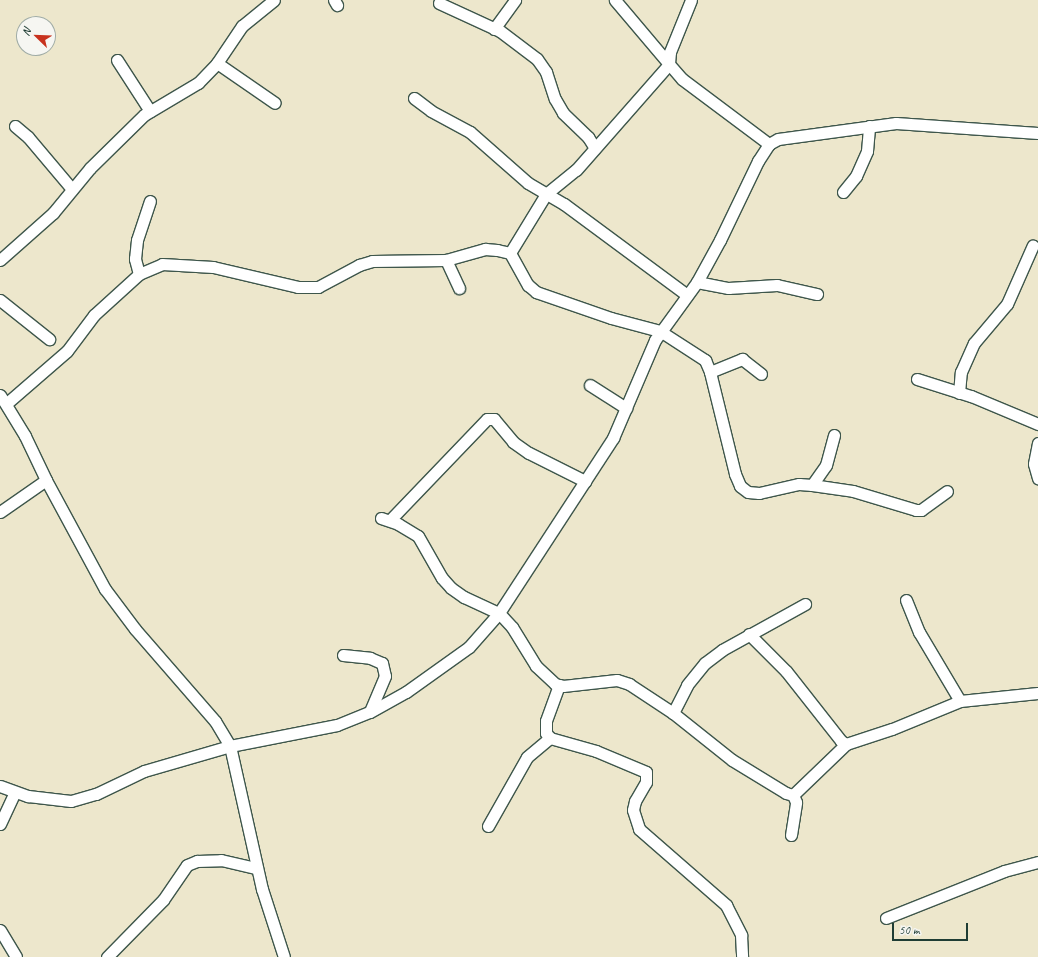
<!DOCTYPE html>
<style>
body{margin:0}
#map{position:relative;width:1038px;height:957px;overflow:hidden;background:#ede7cc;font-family:Caveat,sans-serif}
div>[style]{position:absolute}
.roads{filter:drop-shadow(1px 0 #3e564b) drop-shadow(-1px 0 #3e564b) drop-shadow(0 1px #3e564b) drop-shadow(0 -1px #3e564b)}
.street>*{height:11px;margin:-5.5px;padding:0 5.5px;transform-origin:5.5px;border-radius:5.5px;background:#fff}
span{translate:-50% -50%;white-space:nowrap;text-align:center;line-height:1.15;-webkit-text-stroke:4px #f6f6f2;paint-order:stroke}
.north{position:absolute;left:16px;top:16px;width:40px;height:40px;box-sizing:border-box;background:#f6f6f2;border:1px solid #a0aca6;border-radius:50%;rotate:293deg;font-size:11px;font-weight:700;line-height:16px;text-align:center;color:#1f3d34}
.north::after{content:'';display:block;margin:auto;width:14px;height:18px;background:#c8321e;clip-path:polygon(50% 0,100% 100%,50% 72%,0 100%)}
.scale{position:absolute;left:892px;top:923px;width:76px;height:18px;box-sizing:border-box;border:2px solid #1f3d34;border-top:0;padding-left:5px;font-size:12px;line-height:14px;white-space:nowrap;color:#1f3d34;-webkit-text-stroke:3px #f6f6f2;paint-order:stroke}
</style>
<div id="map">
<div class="roads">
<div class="street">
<div style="left:334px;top:0;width:6px;rotate:59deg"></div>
<div style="left:691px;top:0;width:56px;rotate:112deg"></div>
<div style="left:670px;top:52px;width:12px;rotate:95deg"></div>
<div style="left:669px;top:64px;width:20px;rotate:49deg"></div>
<div style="left:682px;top:79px;width:109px;rotate:36.8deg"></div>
<div style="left:439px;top:3px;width:67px;rotate:24.7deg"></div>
<div style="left:500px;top:31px;width:46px;rotate:37.1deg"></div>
<div style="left:537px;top:59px;width:16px;rotate:55deg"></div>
<div style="left:546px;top:72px;width:28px;rotate:72deg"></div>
<div style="left:555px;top:99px;width:16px;rotate:60deg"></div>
<div style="left:563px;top:113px;width:35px;rotate:44deg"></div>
<div style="left:588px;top:137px;width:13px;rotate:58deg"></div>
<div style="left:494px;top:29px;width:36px;rotate:-54deg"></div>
<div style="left:117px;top:60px;width:61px;rotate:57.1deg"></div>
<div style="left:217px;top:63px;width:70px;rotate:34.6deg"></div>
<div style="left:414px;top:98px;width:21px;rotate:37deg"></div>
<div style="left:431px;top:111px;width:44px;rotate:28.3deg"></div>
<div style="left:470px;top:132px;width:77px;rotate:41.3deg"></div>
<div style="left:528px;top:183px;width:42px;rotate:30.3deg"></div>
<div style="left:564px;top:204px;width:153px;rotate:36.5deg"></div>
<div style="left:15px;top:126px;width:17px;rotate:40deg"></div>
<div style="left:28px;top:137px;width:68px;rotate:49.8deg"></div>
<div style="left:843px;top:192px;width:21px;rotate:-51deg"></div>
<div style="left:856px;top:176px;width:27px;rotate:-66deg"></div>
<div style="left:867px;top:151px;width:25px;rotate:-85deg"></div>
<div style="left:510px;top:253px;width:69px;rotate:-58.6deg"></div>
<div style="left:546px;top:194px;width:38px;rotate:-39deg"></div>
<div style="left:576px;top:170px;width:141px;rotate:-48.7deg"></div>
<div style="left:669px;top:64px;width:84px;rotate:-130.2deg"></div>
<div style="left:0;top:260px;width:71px;rotate:-41.6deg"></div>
<div style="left:53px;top:213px;width:58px;rotate:-50.6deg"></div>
<div style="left:90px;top:168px;width:76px;rotate:-44.5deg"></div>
<div style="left:144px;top:115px;width:63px;rotate:-30.7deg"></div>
<div style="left:198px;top:83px;width:28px;rotate:-46deg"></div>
<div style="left:217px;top:63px;width:45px;rotate:-56deg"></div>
<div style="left:242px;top:26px;width:41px;rotate:-39.1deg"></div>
<div style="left:446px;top:260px;width:31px;rotate:65deg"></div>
<div style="left:139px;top:274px;width:16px;rotate:-105deg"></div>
<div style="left:135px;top:259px;width:19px;rotate:-84deg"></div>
<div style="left:137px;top:240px;width:41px;rotate:-71.6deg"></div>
<div style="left:697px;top:282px;width:32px;rotate:11deg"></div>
<div style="left:728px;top:288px;width:49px;rotate:-3.5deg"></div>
<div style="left:777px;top:285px;width:41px;rotate:12.7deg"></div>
<div style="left:0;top:300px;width:63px;rotate:38.5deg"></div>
<div style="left:710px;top:372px;width:35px;rotate:-22deg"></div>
<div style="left:742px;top:359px;width:24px;rotate:38deg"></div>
<div style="left:917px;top:379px;width:57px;rotate:17.5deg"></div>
<div style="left:971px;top:396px;width:73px;rotate:22.7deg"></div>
<div style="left:590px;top:385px;width:43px;rotate:32.6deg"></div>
<div style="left:959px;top:393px;width:21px;rotate:-85deg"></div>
<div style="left:961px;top:372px;width:32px;rotate:-66deg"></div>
<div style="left:974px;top:343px;width:51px;rotate:-49.8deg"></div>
<div style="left:1007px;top:304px;width:64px;rotate:-66.2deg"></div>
<div style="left:0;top:395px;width:48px;rotate:58.6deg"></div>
<div style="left:25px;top:436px;width:49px;rotate:64.5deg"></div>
<div style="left:46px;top:480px;width:124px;rotate:61.6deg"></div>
<div style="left:105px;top:589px;width:50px;rotate:53.1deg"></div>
<div style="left:135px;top:629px;width:122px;rotate:49deg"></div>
<div style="left:215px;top:721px;width:29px;rotate:59deg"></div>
<div style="left:230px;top:746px;width:147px;rotate:77.4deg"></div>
<div style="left:262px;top:889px;width:71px;rotate:72.1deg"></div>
<div style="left:7px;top:403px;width:79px;rotate:-40.9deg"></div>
<div style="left:67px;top:351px;width:45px;rotate:-53.1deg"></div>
<div style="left:94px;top:315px;width:61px;rotate:-42.3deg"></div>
<div style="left:139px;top:274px;width:25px;rotate:-23deg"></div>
<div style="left:162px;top:264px;width:51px;rotate:3.4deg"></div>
<div style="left:213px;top:267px;width:87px;rotate:13.2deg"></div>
<div style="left:298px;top:287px;width:20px"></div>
<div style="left:318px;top:287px;width:47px;rotate:-28.2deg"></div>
<div style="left:359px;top:265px;width:14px;rotate:-17deg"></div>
<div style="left:372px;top:261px;width:74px;rotate:-0.8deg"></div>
<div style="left:446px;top:260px;width:41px;rotate:-15.8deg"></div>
<div style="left:485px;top:249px;width:12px;rotate:5deg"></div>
<div style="left:497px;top:250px;width:13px;rotate:13deg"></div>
<div style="left:510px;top:253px;width:37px;rotate:61deg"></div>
<div style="left:528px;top:285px;width:11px;rotate:41deg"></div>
<div style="left:536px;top:292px;width:79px;rotate:19.1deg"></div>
<div style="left:611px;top:318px;width:51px;rotate:14.9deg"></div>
<div style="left:660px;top:331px;width:54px;rotate:32.8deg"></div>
<div style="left:705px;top:360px;width:13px;rotate:67deg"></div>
<div style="left:710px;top:372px;width:105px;rotate:76.2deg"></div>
<div style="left:735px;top:474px;width:13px;rotate:67deg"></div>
<div style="left:740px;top:486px;width:10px;rotate:37deg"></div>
<div style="left:748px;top:492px;width:11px;rotate:5deg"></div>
<div style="left:759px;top:493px;width:41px;rotate:-12.7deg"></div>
<div style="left:799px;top:484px;width:13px;rotate:4deg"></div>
<div style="left:812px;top:485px;width:41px;rotate:8.3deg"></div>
<div style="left:853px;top:491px;width:66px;rotate:16.8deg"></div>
<div style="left:916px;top:510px;width:5px"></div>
<div style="left:921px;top:510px;width:32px;rotate:-36deg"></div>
<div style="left:1038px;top:443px;width:21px;rotate:101deg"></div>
<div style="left:1034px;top:464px;width:15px;rotate:74deg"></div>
<div style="left:812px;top:485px;width:24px;rotate:-55deg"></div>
<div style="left:826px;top:465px;width:31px;rotate:-75deg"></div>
<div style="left:0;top:512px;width:56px;rotate:-34.8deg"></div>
<div style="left:381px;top:518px;width:18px;rotate:19deg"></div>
<div style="left:398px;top:524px;width:23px;rotate:31deg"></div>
<div style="left:418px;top:536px;width:48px;rotate:60.3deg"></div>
<div style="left:442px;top:578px;width:13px;rotate:48deg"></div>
<div style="left:451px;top:588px;width:16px;rotate:35deg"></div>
<div style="left:464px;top:597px;width:38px;rotate:25deg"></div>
<div style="left:499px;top:613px;width:19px;rotate:47deg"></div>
<div style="left:512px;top:627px;width:46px;rotate:58.4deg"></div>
<div style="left:536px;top:666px;width:26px;rotate:43deg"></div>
<div style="left:555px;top:684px;width:8px;rotate:14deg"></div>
<div style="left:563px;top:686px;width:54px;rotate:-6.3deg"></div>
<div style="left:617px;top:680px;width:13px;rotate:18deg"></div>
<div style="left:629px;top:684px;width:53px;rotate:33.4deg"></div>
<div style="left:673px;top:713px;width:75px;rotate:38.5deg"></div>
<div style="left:732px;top:760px;width:63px;rotate:31.4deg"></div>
<div style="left:786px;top:793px;width:7px;rotate:16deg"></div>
<div style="left:793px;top:795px;width:74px;rotate:-43.9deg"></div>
<div style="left:390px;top:520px;width:140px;rotate:-46.2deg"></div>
<div style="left:487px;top:419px;width:7px"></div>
<div style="left:494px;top:419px;width:30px;rotate:50deg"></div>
<div style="left:513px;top:442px;width:19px;rotate:35deg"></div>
<div style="left:529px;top:453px;width:63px;rotate:26.6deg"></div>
<div style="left:906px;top:600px;width:35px;rotate:68deg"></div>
<div style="left:919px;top:632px;width:80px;rotate:59.3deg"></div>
<div style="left:749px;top:634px;width:52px;rotate:45deg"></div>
<div style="left:786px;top:671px;width:89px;rotate:51.8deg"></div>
<div style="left:841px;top:741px;width:6px;rotate:31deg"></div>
<div style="left:846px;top:744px;width:48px;rotate:-18.1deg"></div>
<div style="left:892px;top:729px;width:74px;rotate:-22.4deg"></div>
<div style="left:960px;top:701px;width:78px;rotate:-5.9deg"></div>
<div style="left:343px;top:655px;width:27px;rotate:6deg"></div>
<div style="left:370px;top:658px;width:13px;rotate:23deg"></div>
<div style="left:382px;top:663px;width:13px;rotate:77deg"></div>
<div style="left:385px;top:676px;width:39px;rotate:113deg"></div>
<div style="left:559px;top:685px;width:38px;rotate:110deg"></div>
<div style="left:546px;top:721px;width:12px;rotate:90deg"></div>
<div style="left:546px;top:733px;width:6px;rotate:51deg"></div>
<div style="left:550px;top:738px;width:48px;rotate:15.8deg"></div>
<div style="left:596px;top:751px;width:54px;rotate:22.8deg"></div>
<div style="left:646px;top:772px;width:10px;rotate:90deg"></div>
<div style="left:646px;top:782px;width:22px;rotate:120deg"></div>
<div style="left:635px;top:801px;width:9px;rotate:103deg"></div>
<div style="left:633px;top:810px;width:20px;rotate:72deg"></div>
<div style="left:639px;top:829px;width:116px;rotate:41.1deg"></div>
<div style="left:726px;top:905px;width:34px;rotate:63deg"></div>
<div style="left:741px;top:935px;width:22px;rotate:87deg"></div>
<div style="left:673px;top:713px;width:31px;rotate:-63deg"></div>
<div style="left:687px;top:685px;width:28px;rotate:-51deg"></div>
<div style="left:705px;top:663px;width:21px;rotate:-37deg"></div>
<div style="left:722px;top:650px;width:95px;rotate:-29deg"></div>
<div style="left:0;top:786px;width:30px;rotate:20deg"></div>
<div style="left:28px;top:796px;width:43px;rotate:6.6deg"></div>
<div style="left:71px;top:801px;width:26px;rotate:-16deg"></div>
<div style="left:96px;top:794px;width:53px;rotate:-25.6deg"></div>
<div style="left:144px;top:771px;width:90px;rotate:-16.2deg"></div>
<div style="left:230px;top:746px;width:109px;rotate:-11.1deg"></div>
<div style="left:337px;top:725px;width:35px;rotate:-22deg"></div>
<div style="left:370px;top:712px;width:41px;rotate:-29.1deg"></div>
<div style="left:406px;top:692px;width:77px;rotate:-35.5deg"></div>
<div style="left:469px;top:647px;width:45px;rotate:-48.6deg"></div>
<div style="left:499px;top:613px;width:209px;rotate:-56.9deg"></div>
<div style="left:613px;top:438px;width:107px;rotate:-66.8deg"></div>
<div style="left:655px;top:340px;width:72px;rotate:-54.1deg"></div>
<div style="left:697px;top:282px;width:48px;rotate:-61.3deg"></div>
<div style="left:720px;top:240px;width:88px;rotate:-64.3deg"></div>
<div style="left:758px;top:161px;width:20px;rotate:-57deg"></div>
<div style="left:769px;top:144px;width:10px;rotate:-29deg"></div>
<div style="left:778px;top:139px;width:119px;rotate:-7.7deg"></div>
<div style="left:896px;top:123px;width:142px;rotate:4deg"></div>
<div style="left:0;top:824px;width:35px;rotate:-65deg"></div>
<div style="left:488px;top:826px;width:79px;rotate:-60.5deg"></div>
<div style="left:527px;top:757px;width:30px;rotate:-40deg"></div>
<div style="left:791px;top:835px;width:33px;rotate:-81deg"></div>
<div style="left:796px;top:802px;width:8px;rotate:-113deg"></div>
<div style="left:886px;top:918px;width:127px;rotate:-21.7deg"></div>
<div style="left:1004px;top:871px;width:35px;rotate:-15deg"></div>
<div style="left:0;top:930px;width:31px;rotate:59deg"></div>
<div style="left:107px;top:957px;width:80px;rotate:-45.5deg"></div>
<div style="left:163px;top:900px;width:42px;rotate:-55.6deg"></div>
<div style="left:187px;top:865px;width:11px;rotate:-22deg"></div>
<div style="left:197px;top:861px;width:24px;rotate:-2deg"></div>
<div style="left:221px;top:860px;width:37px;rotate:13deg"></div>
</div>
</div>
<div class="north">N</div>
<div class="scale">50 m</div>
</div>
